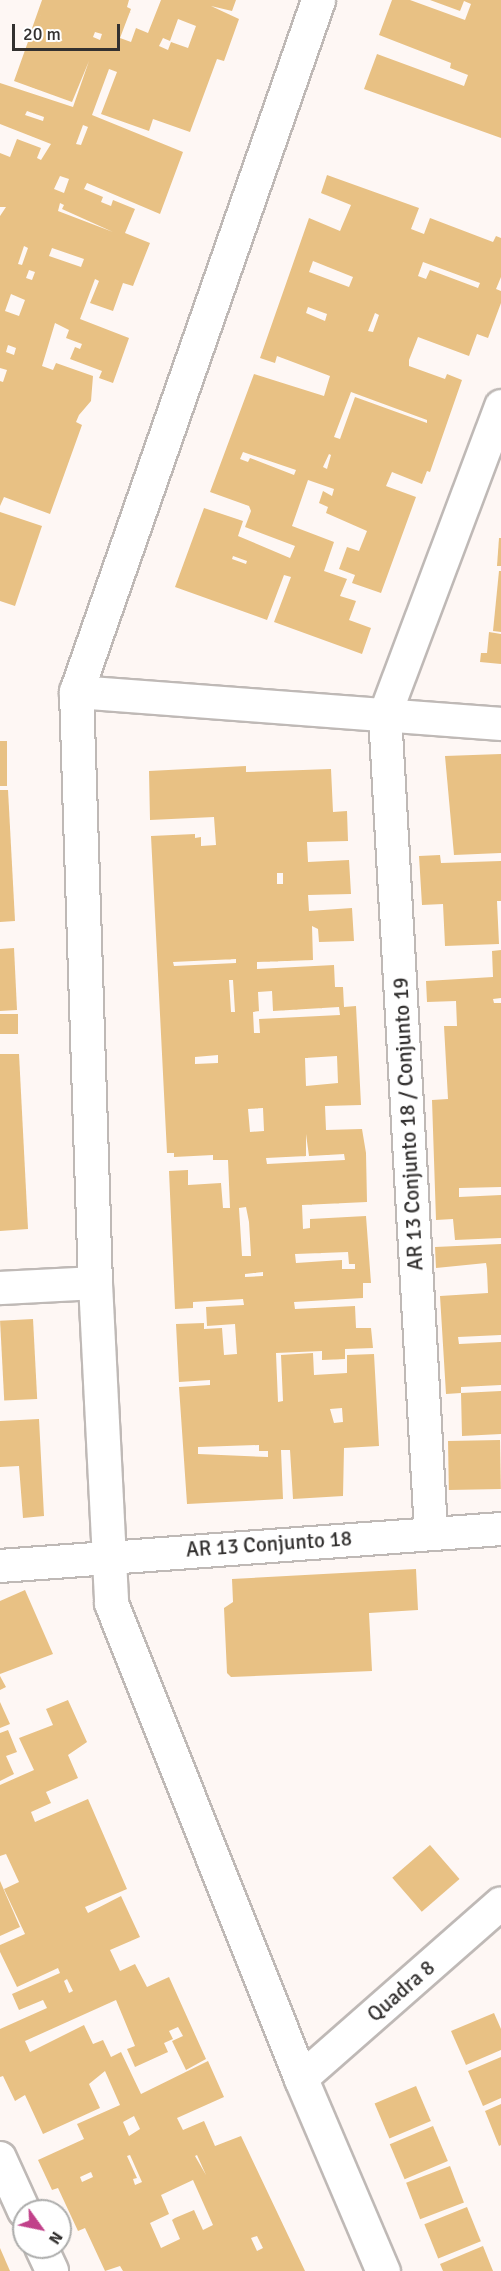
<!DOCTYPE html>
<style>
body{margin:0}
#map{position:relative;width:501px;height:2271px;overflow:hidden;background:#fef7f4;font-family:Signika,sans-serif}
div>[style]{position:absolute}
.building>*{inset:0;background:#e8c184;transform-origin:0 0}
.roads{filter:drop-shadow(2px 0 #bfb9b6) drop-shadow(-2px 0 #bfb9b6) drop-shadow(0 2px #bfb9b6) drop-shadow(0 -2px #bfb9b6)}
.minor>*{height:32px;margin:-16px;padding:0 16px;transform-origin:16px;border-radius:16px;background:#fff}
.tertiary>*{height:33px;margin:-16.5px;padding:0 16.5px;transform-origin:16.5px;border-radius:16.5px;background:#fff}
span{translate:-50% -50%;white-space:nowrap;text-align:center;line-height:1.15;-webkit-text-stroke:6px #fff;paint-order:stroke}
.street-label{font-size:21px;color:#333130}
.north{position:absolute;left:12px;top:2199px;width:60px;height:60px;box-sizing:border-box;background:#fff;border:2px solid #adadac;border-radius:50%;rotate:123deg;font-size:16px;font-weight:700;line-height:24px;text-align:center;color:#333130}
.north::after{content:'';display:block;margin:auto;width:21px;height:27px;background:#c1418a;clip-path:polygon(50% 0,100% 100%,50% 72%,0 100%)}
.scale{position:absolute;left:12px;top:24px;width:108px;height:27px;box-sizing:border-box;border:3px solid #333130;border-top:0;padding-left:8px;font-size:18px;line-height:21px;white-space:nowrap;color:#333130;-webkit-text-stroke:4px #fff;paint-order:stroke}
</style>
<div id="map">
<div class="building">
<div style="clip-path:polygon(evenodd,42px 0,129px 0,127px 7px,131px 9px,120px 38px,131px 42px,136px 28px,148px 33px,161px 0,236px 0,232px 11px,211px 6px,239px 19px,224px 61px,217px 59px,190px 132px,153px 119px,149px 131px,101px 114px,117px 72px,109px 69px,92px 115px,183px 152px,160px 214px,87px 183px,84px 189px,103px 197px,101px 202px,111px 206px,113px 200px,135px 209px,125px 233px,150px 243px,133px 286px,123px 283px,113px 311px,90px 303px,99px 281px,95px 279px,80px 319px,129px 338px,113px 383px,99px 378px,102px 371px,70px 359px,75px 347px,80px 349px,82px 344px,66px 338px,69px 330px,55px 323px,42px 366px,53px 370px,56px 363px,93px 376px,91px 401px,79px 415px,76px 422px,82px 425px,50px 514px,4px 497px,0 506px,0 381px,3px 382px,7px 370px,0 368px,0 216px,6px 207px,0 207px,0 153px,10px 157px,17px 139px,41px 148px,37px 158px,41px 160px,51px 144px,0 124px,0 83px,73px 107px,89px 61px,72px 102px,14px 81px,29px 39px,33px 41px,35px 36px,30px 34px,42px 0,178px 19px,196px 26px,188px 48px,171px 42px,168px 50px,159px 46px,163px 38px,170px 41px,178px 19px,42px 0,95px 32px,102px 34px,100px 40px,93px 37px,95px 32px,42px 0,27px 111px,44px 117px,43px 121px,25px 115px,27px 111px,42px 0,83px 125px,88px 127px,81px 145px,76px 144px,83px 125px,42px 0,60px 176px,69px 179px,64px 193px,54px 189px,60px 176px,42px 0,60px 203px,64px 205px,62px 209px,113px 232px,58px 211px,60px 203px,42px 0,24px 246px,28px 248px,22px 265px,18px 264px,24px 246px,42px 0,52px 248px,84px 259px,81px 267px,49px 256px,52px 248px,42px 0,29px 270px,35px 272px,32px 280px,26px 278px,29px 270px,42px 0,11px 294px,25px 300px,19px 316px,5px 311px,11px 294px,42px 0,8px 345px,16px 348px,14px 355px,6px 352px,8px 345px)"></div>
<div style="clip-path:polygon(392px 0,410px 0,465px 20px,471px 4px,464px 1px,460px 11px,430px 0,501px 0,501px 138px,364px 89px,377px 54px,464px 86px,468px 75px,450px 68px,451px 63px,379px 35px)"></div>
<div style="clip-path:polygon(evenodd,327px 175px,419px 208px,411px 229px,424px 234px,430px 218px,493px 242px,496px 236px,501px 238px,501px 277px,496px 289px,501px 291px,501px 303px,488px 338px,477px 334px,469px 356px,418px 337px,409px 360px,409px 366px,445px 379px,447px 374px,462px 380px,430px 472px,427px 471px,422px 484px,392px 472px,386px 486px,416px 497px,381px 593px,352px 583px,355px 575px,339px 569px,347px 547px,359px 551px,367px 531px,326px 513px,328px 507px,319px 503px,323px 491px,332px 496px,334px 489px,308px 480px,292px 526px,334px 542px,324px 571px,347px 579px,340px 596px,356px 601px,349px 620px,371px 628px,362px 654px,274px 622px,291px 577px,284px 575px,267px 620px,175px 587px,204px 508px,243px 521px,238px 536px,290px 558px,295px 546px,245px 527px,251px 511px,249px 506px,210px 492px,254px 374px,324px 396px,330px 376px,277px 356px,275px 363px,260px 358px,309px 218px,340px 231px,351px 205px,321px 193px,327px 175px,313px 261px,353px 277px,349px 287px,309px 272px,313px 261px,327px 175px,423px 262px,480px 283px,478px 288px,430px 270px,426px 279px,418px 276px,423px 262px,327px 175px,308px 307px,327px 314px,325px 321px,306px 313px,308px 307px,327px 175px,375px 313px,379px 315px,373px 332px,368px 331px,375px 313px,327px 175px,351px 392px,427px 420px,427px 423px,355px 397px,340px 439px,334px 437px,351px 392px,327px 175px,243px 452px,296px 470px,294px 475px,250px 458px,248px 462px,240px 459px,243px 452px,327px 175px,329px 454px,331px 455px,327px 469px,323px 467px,329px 454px,327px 175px,233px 556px,247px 561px,246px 564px,232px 559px,233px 556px)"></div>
<div style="clip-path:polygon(0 512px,42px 526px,15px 606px,0 601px)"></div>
<div style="clip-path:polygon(499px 538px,501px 538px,501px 566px,497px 566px)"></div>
<div style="clip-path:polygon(499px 571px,501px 571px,501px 632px,493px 631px)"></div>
<div style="clip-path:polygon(489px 632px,501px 634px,501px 664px,480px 662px,481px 653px,487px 653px)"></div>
<div style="left:0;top:741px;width:7px;height:45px"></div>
<div style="clip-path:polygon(501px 754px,501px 853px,454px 855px,445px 756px)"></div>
<div style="clip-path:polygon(evenodd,246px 766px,246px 772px,331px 769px,333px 812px,347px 811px,348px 841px,307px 842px,308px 862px,349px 860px,351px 894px,308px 895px,309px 911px,352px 908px,354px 941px,319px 942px,318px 929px,312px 926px,313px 960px,257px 962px,257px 969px,334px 965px,335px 987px,343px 987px,344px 1007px,356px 1006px,361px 1105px,325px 1106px,326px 1130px,362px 1129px,366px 1153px,367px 1202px,302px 1205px,303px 1229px,310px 1228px,310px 1219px,366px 1216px,371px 1283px,363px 1283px,363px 1298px,294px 1302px,295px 1309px,355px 1306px,356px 1328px,371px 1328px,373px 1348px,345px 1349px,345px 1359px,322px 1360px,322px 1351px,276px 1353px,278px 1402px,283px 1401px,281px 1355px,313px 1353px,314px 1375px,347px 1373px,347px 1355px,374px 1354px,379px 1446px,344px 1448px,343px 1496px,293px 1499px,290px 1450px,281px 1450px,283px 1499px,187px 1504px,179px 1387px,210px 1385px,210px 1380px,179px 1382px,176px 1324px,204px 1323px,204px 1329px,222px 1328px,224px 1355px,237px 1354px,235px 1324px,207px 1326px,206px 1307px,244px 1305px,243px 1299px,193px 1302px,193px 1308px,175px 1309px,169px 1171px,188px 1170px,188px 1185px,221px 1183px,223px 1208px,230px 1208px,228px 1160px,213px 1160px,213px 1155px,174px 1157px,174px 1153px,167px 1153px,151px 836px,195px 834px,195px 838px,201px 837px,201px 846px,216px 845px,214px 817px,150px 820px,149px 771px,246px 766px,277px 873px,283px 873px,283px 884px,277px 884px,277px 873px,246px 766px,236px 959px,236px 963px,174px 966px,173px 962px,236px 959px,246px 766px,229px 980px,233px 980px,235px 1012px,231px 1012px,229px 980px,246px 766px,272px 991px,273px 1011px,339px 1007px,340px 1015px,259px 1019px,260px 1033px,254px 1033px,253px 1012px,259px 1011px,258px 992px,272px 991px,246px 766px,218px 1055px,218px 1063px,195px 1064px,195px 1057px,218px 1055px,246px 766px,337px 1056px,338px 1083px,306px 1086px,305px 1058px,337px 1056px,246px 766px,263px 1108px,264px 1131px,250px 1132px,248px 1109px,263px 1108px,246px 766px,306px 1134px,309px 1156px,344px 1154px,345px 1160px,267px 1164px,266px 1158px,306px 1156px,306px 1134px,246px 766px,246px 1207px,249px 1222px,251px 1256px,242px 1256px,239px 1208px,246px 1207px,246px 766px,348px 1252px,349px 1264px,355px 1264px,355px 1269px,342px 1269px,342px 1260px,296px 1263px,295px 1254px,348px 1252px,246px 766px,263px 1272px,263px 1276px,245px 1277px,245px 1274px,263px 1272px,246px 766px,342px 1408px,343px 1422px,334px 1423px,330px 1409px,342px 1408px,246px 766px,259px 1445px,259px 1451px,268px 1451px,268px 1457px,198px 1454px,198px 1447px,259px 1445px)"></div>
<div style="clip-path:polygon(0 790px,8px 790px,15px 921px,0 922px)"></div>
<div style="clip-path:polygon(440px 855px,441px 863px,501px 861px,501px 901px,497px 901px,499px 944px,445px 946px,443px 904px,422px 905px,419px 856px)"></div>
<div style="clip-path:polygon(14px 948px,17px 1010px,0 1011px,0 949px)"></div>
<div style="clip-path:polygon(501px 950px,501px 998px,493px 999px,494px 1003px,501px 1003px,501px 1187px,459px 1188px,459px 1197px,501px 1195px,501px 1238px,455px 1240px,453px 1219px,436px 1220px,432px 1100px,448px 1099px,444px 1026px,457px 1026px,456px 1001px,427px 1002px,426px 981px,493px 977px,492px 951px)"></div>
<div style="left:18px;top:1014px;width:20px;height:18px;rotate:90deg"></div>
<div style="clip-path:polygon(0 1054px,19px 1054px,28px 1229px,0 1231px)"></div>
<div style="clip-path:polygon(501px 1244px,501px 1335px,458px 1337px,459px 1344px,501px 1342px,501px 1385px,461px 1387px,461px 1393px,501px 1391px,501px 1434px,462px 1436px,461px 1393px,446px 1394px,440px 1296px,488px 1293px,487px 1269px,486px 1263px,436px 1268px,435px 1247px)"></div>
<div style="left:33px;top:1319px;width:80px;height:33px;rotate:87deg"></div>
<div style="clip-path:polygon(39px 1419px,44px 1516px,23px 1518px,19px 1466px,0 1467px,0 1421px)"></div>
<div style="left:500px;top:1440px;width:49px;height:52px;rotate:89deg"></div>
<div style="clip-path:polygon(416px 1569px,418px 1610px,369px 1613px,372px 1671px,231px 1677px,227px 1673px,224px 1608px,233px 1602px,232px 1579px)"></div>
<div style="clip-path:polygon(25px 1590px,53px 1654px,0 1674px,0 1601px)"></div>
<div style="clip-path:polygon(0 1676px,6px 1687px,0 1690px)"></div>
<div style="clip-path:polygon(evenodd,68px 1700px,87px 1742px,68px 1755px,78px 1778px,46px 1792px,51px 1803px,31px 1812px,35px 1822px,88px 1799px,127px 1889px,85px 1907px,88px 1913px,121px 1896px,140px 1937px,110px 1950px,120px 1971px,135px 1964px,147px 1987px,169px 1977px,206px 2059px,186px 2070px,172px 2041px,183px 2036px,178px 2027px,169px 2031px,173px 2039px,164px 2043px,168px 2052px,135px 2067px,127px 2049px,135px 2046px,116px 2000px,25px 2041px,30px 2052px,84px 2025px,93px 2044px,103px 2040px,111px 2057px,121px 2052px,141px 2094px,208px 2061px,224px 2097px,177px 2118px,183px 2130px,204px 2121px,215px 2146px,241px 2136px,305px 2271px,123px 2271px,120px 2266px,105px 2271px,85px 2228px,78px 2231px,58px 2188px,52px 2190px,38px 2160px,84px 2139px,77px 2124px,120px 2105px,105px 2071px,89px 2084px,100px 2108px,43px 2134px,25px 2095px,15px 2101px,3px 2076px,0 2077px,0 2029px,47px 2008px,43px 2000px,19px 2010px,12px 1994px,60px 1973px,58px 1968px,17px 1987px,0 1952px,0 1945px,25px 1934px,4px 1889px,19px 1882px,6px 1854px,0 1856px,0 1785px,34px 1770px,19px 1738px,53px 1725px,46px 1709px,68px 1700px,67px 1979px,73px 1991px,69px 1993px,64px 1981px,67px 1979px,68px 1700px,134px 2116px,140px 2129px,129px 2136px,123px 2122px,134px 2116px,68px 1700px,130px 2155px,142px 2182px,135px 2185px,133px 2179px,137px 2178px,127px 2156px,130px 2155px,68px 1700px,197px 2155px,206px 2175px,195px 2156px,197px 2155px,68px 1700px,91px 2172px,93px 2177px,82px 2182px,80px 2177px,91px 2172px,68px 1700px,193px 2180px,213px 2225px,203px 2230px,194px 2210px,175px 2218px,172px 2220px,180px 2239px,161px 2248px,150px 2223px,169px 2214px,161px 2195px,193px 2180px,68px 1700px,257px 2236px,263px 2248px,257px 2251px,251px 2238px,257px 2236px)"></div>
<div style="clip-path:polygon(0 1702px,10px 1724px,0 1728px)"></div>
<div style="clip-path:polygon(8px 1730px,17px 1752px,6px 1756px,14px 1774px,0 1781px,0 1733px)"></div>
<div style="left:430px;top:1845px;width:45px;height:50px;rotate:49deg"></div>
<div style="clip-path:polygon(0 1881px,20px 1927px,0 1936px)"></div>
<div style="clip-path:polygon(494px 2013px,501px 2029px,501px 2050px,466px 2065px,451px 2031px)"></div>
<div style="clip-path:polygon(501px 2057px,501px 2098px,483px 2106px,468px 2071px)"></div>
<div style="left:416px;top:2086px;width:38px;height:45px;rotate:67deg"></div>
<div style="clip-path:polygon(501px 2104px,501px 2145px,499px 2146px,485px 2111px)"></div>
<div style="left:433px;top:2126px;width:38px;height:47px;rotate:67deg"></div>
<div style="left:450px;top:2166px;width:39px;height:47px;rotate:69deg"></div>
<div style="left:467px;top:2207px;width:37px;height:46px;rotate:68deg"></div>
<div style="clip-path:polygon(483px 2246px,493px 2271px,443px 2271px,440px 2264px)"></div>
<div style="clip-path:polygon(0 2248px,10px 2271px,0 2271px)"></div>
</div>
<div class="roads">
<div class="minor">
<div style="left:76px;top:692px;width:426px;rotate:4.3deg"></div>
<div style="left:0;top:1288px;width:95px;rotate:-3deg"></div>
<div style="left:431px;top:1532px;width:818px;rotate:-93.22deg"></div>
<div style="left:385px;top:715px;width:330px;rotate:-69.4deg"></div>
<div style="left:0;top:1566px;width:502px;rotate:-4.22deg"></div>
<div style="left:301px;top:2079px;width:266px;rotate:-41.3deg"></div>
<div style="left:0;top:2158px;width:58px;rotate:65.6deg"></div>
<div style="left:41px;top:2247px;width:26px;rotate:65deg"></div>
</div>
<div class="tertiary">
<div style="left:318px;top:0;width:733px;rotate:109.28deg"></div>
<div style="left:76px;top:692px;width:591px;rotate:88.16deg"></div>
<div style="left:95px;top:1283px;width:320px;rotate:87.1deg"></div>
<div style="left:111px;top:1603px;width:513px;rotate:68.24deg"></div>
<div style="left:301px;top:2079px;width:209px;rotate:66.9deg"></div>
</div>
</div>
<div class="street-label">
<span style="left:408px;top:1124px;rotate:-93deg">AR 13 Conjunto 18 / Conjunto 19</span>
<span style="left:269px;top:1544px;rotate:-4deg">AR 13 Conjunto 18</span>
<span style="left:401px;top:1991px;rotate:-41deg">Quadra 8</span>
</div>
<div class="north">N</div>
<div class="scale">20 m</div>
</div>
